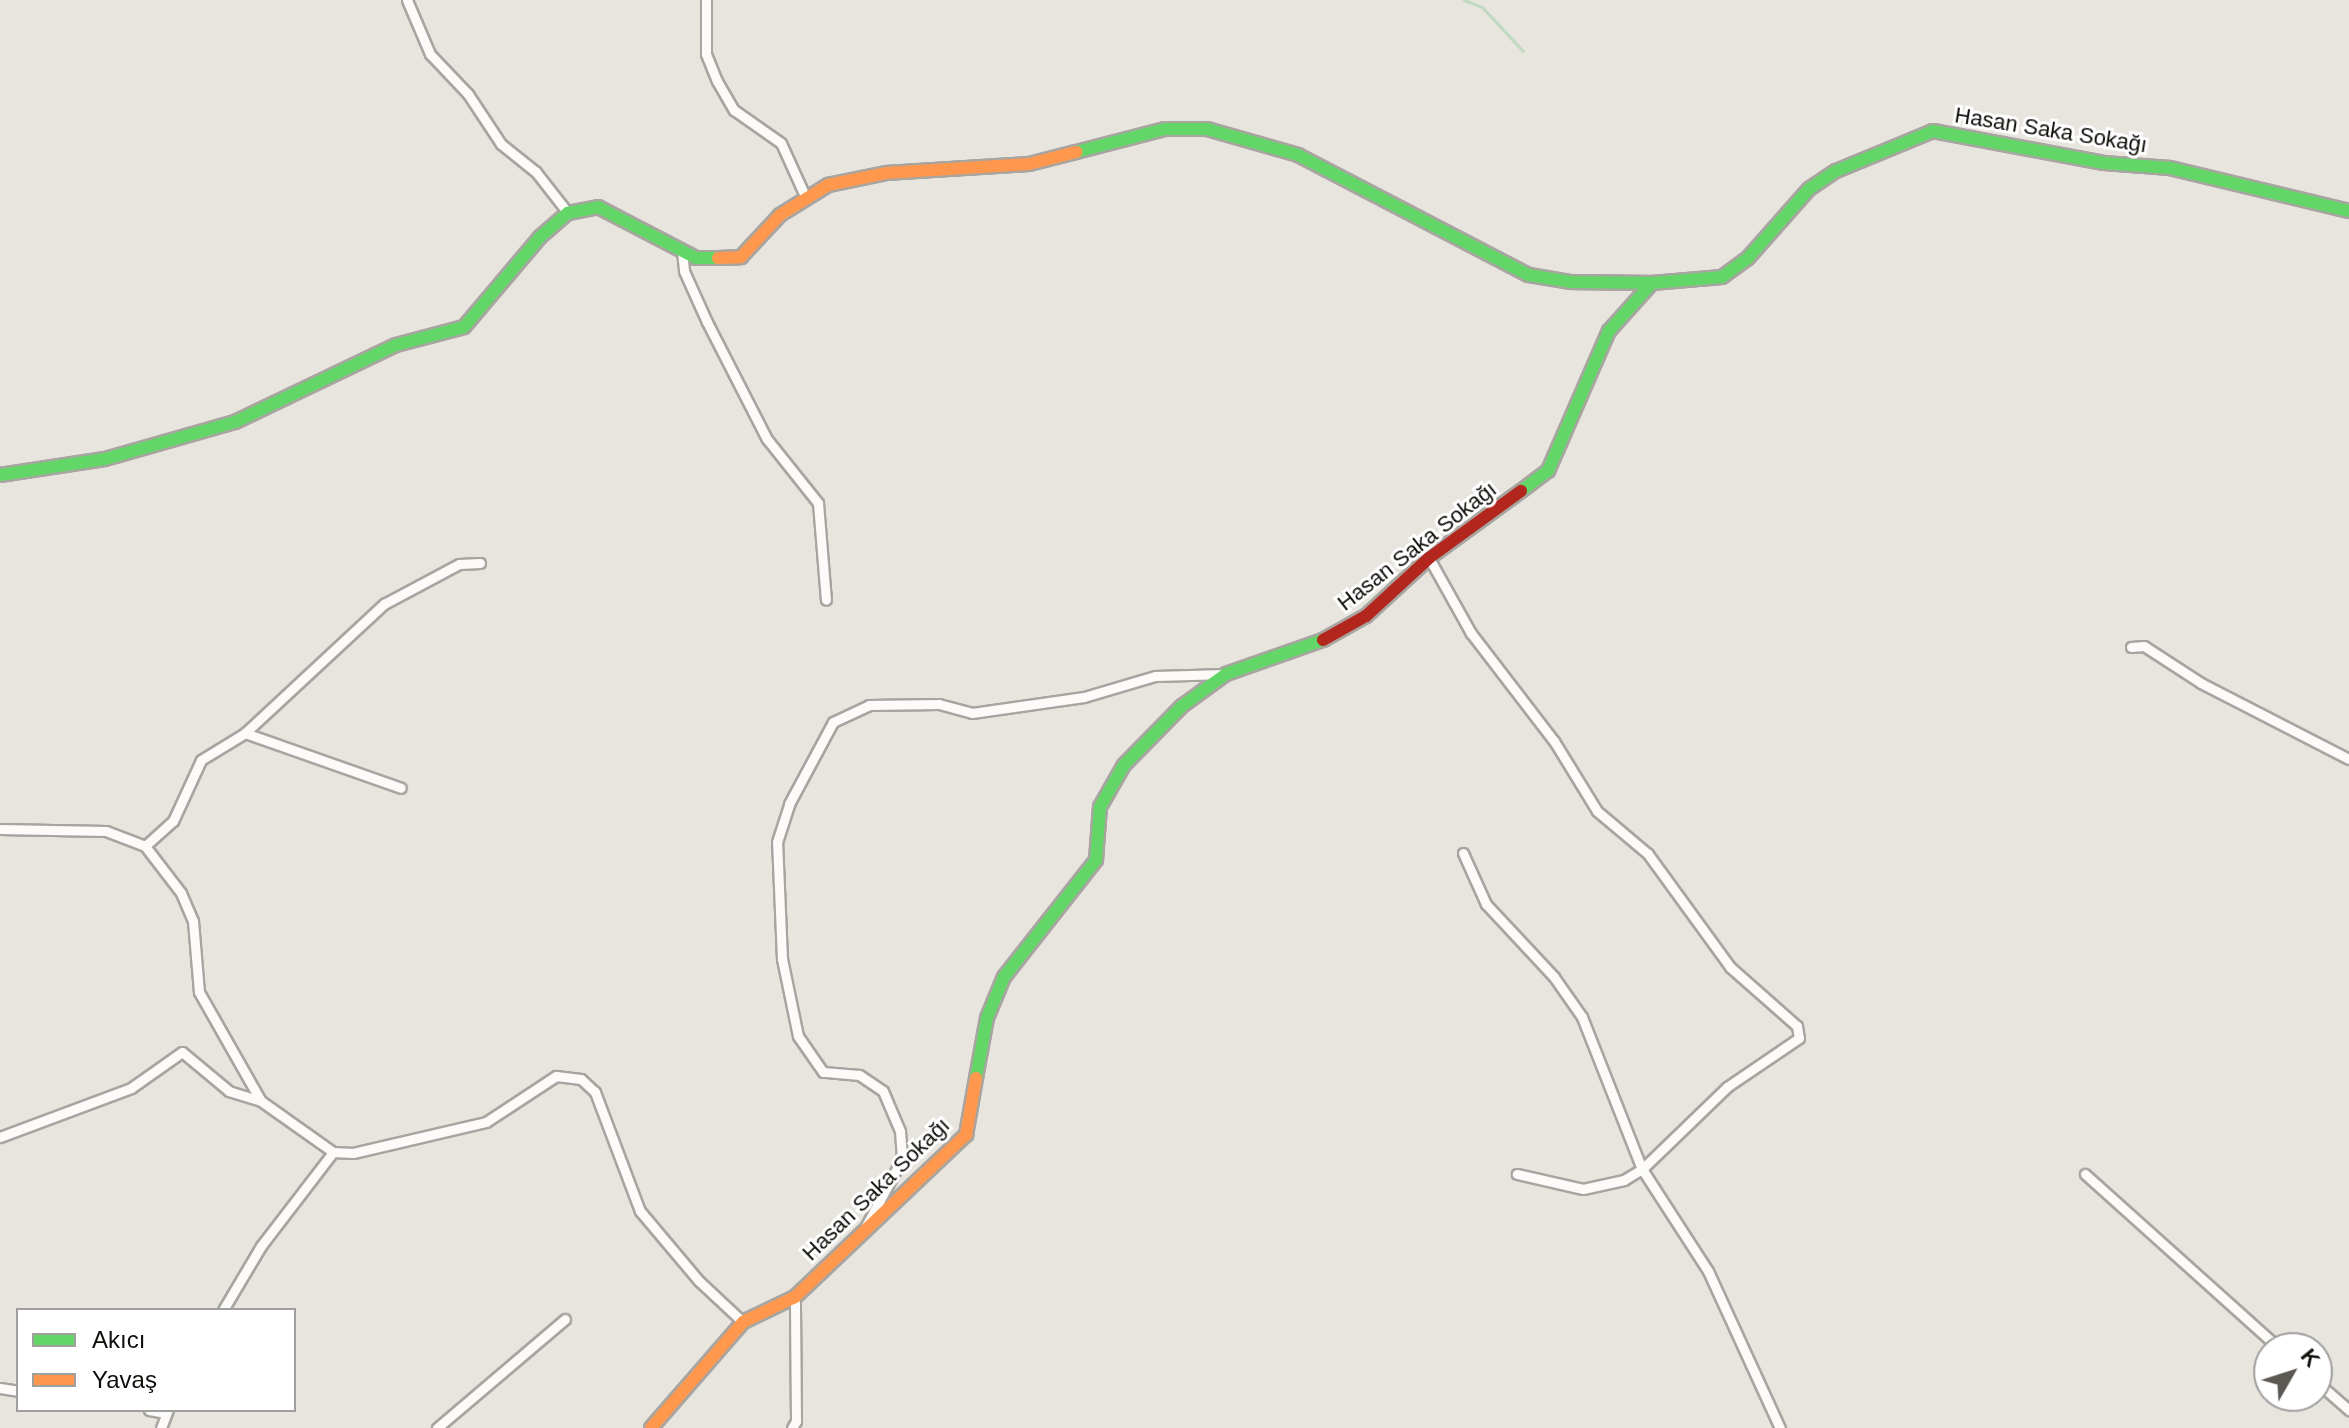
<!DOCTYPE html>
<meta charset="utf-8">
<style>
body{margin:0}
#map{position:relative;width:2349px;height:1428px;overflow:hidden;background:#e8e5df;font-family:Helvetica,sans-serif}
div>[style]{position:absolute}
.stream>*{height:3px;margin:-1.5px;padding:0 1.5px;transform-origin:1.5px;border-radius:1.5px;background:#bfdac1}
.roads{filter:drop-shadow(2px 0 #a8a5a1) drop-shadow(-2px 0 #a8a5a1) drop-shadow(0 2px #a8a5a1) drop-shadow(0 -2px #a8a5a1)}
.street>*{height:9px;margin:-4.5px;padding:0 4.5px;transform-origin:4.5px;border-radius:4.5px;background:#fcfbfa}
.fast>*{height:12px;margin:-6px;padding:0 6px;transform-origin:6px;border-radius:6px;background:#63d668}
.slow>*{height:12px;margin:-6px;padding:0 6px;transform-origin:6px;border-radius:6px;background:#ff974d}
.jam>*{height:12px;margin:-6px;padding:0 6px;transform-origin:6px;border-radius:6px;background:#b3261e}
span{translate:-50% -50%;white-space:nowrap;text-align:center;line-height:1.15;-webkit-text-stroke:6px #fff;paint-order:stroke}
.street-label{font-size:22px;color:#100e0a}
.legend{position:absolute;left:16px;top:1308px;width:280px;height:104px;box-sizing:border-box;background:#fff;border:2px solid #9f9f9d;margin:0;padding:10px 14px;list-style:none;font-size:24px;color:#100e0a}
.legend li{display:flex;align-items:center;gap:16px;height:40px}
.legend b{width:40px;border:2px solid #9f9f9d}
.north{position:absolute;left:2253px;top:1332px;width:80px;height:80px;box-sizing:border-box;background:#fff;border:2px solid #9f9f9d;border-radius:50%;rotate:51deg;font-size:22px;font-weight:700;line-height:32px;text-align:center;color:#100e0a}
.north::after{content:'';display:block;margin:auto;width:28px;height:36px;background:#5c5955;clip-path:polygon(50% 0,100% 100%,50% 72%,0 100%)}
</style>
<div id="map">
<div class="stream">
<div style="left:1464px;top:0;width:19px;rotate:21deg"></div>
<div style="left:1482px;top:7px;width:60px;rotate:47deg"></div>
</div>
<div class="roads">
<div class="street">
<div style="left:407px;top:0;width:59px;rotate:66.9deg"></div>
<div style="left:430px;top:54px;width:55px;rotate:46.5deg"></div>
<div style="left:468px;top:94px;width:60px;rotate:56.6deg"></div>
<div style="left:501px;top:144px;width:45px;rotate:38.7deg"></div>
<div style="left:536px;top:172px;width:52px;rotate:52deg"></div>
<div style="left:706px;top:0;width:54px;rotate:90deg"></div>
<div style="left:706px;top:54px;width:29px;rotate:68deg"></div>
<div style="left:717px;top:81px;width:34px;rotate:60deg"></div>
<div style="left:734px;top:110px;width:57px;rotate:35.1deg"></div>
<div style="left:781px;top:143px;width:58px;rotate:65.6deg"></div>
<div style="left:682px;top:251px;width:20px;rotate:84deg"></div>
<div style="left:684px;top:271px;width:56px;rotate:65.7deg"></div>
<div style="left:707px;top:322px;width:131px;rotate:62.9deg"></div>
<div style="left:767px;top:439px;width:82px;rotate:51.4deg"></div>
<div style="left:818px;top:503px;width:97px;rotate:85.3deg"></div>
<div style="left:1429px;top:558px;width:86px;rotate:60.8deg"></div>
<div style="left:1471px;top:633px;width:136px;rotate:52.5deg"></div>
<div style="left:1554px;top:741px;width:82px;rotate:58.4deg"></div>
<div style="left:1597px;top:811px;width:67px;rotate:40.1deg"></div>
<div style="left:1648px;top:854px;width:140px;rotate:54deg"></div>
<div style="left:1730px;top:967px;width:89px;rotate:41.4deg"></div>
<div style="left:1797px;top:1026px;width:12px;rotate:81deg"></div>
<div style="left:1799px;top:1038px;width:87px;rotate:145.8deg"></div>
<div style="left:1727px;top:1087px;width:118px;rotate:136deg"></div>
<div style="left:1642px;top:1169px;width:121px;rotate:57.1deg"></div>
<div style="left:1708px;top:1271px;width:173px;rotate:65.4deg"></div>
<div style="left:2131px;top:647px;width:13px;rotate:-4deg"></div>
<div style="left:2144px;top:646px;width:68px;rotate:33deg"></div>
<div style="left:2201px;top:683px;width:166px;rotate:27.2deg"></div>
<div style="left:245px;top:733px;width:165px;rotate:19.4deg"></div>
<div style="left:0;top:829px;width:106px;rotate:1.1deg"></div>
<div style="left:106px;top:831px;width:42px;rotate:21deg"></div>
<div style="left:145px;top:846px;width:59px;rotate:52.5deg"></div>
<div style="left:181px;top:893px;width:30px;rotate:67deg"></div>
<div style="left:193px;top:921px;width:71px;rotate:85.2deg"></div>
<div style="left:199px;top:992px;width:125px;rotate:60.4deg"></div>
<div style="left:261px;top:1101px;width:34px;rotate:-163deg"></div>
<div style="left:229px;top:1091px;width:61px;rotate:-140.3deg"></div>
<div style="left:182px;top:1052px;width:62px;rotate:144.8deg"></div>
<div style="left:131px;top:1088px;width:140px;rotate:159.5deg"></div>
<div style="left:145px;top:846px;width:38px;rotate:-42deg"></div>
<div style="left:173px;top:821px;width:67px;rotate:-65.3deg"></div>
<div style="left:201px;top:760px;width:52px;rotate:-31.5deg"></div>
<div style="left:245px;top:733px;width:190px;rotate:-42.9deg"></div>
<div style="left:384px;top:604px;width:85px;rotate:-28.1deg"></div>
<div style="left:459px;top:564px;width:21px;rotate:-3deg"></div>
<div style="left:1463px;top:853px;width:56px;rotate:65.7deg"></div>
<div style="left:1486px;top:904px;width:100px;rotate:47deg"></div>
<div style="left:1554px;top:977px;width:49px;rotate:55deg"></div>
<div style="left:1582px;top:1017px;width:163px;rotate:68.5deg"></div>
<div style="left:1642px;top:1169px;width:21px;rotate:149deg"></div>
<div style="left:1624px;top:1180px;width:42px;rotate:167.6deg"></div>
<div style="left:1583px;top:1189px;width:68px;rotate:-167.2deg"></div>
<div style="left:261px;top:1101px;width:88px;rotate:35.3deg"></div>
<div style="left:333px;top:1152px;width:20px;rotate:3deg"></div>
<div style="left:353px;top:1153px;width:137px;rotate:-13.1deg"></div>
<div style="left:486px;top:1122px;width:84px;rotate:-33.3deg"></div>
<div style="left:556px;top:1076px;width:25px;rotate:7deg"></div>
<div style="left:581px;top:1079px;width:19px;rotate:43deg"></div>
<div style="left:595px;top:1092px;width:127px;rotate:69.3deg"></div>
<div style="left:640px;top:1211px;width:92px;rotate:49.9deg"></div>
<div style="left:699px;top:1281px;width:60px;rotate:43deg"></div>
<div style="left:2085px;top:1174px;width:261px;rotate:41.9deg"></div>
<div style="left:866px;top:1226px;width:76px;rotate:-61.8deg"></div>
<div style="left:902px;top:1159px;width:28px;rotate:-94deg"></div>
<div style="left:900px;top:1131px;width:43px;rotate:-113deg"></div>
<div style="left:883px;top:1091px;width:29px;rotate:-146deg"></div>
<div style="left:859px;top:1075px;width:36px;rotate:-175deg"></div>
<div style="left:823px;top:1072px;width:44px;rotate:-124.8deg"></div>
<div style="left:798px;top:1036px;width:79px;rotate:-101.7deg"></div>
<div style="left:782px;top:959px;width:117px;rotate:-92.4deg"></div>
<div style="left:777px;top:842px;width:40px;rotate:-72deg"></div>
<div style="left:789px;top:804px;width:93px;rotate:-61.8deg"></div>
<div style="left:833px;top:722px;width:40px;rotate:-25deg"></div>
<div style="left:869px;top:705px;width:70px;rotate:-0.8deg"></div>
<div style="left:939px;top:704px;width:34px;rotate:15deg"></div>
<div style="left:972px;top:713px;width:113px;rotate:-8.1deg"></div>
<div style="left:1084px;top:697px;width:74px;rotate:-16.5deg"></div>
<div style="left:1155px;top:676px;width:71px;rotate:-1.6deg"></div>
<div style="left:223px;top:1310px;width:74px;rotate:-59.3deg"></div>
<div style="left:261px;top:1246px;width:118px;rotate:-52.5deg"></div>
<div style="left:2317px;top:1382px;width:43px;rotate:41.2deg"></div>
<div style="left:0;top:1388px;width:18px;rotate:9deg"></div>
<div style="left:149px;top:1410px;width:17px;rotate:10deg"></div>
<div style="left:161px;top:1428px;width:19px;rotate:-69deg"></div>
<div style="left:437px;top:1428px;width:168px;rotate:-40.4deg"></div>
<div style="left:792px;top:1428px;width:8px;rotate:-60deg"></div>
<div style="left:796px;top:1421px;width:124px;rotate:-90.5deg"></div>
</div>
<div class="fast">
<div style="left:1076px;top:152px;width:92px;rotate:-14.5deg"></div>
<div style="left:1165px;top:129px;width:42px"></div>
<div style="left:1207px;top:129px;width:95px;rotate:15.9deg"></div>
<div style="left:1298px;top:155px;width:260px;rotate:27.5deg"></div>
<div style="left:1529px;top:275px;width:43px;rotate:9.5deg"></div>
<div style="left:1571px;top:282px;width:81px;rotate:0.7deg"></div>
<div style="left:0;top:475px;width:106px;rotate:-8.7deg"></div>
<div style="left:105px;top:459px;width:135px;rotate:-15.9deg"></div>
<div style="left:235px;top:422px;width:178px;rotate:-25.6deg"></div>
<div style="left:396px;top:345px;width:70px;rotate:-14.8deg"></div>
<div style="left:464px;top:327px;width:118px;rotate:-49.8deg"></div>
<div style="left:540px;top:237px;width:37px;rotate:-41deg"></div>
<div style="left:568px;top:213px;width:31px;rotate:-11deg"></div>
<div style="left:598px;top:207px;width:110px;rotate:27.5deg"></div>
<div style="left:696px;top:258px;width:22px"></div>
<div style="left:1521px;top:491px;width:34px;rotate:-37deg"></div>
<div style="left:1548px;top:471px;width:153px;rotate:-66.5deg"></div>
<div style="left:1609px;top:331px;width:64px;rotate:-48.1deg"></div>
<div style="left:1652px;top:283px;width:70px;rotate:-4.9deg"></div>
<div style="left:1722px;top:277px;width:32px;rotate:-36deg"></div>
<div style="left:1748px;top:258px;width:92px;rotate:-48.5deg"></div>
<div style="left:1809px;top:189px;width:32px;rotate:-34deg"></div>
<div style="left:1836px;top:171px;width:105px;rotate:-22.4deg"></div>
<div style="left:1933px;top:131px;width:174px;rotate:10.6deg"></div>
<div style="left:2104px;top:163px;width:66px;rotate:4.3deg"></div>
<div style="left:2170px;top:168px;width:184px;rotate:13.5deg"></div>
<div style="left:976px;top:1078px;width:61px;rotate:-79.6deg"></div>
<div style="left:987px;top:1018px;width:44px;rotate:-67.5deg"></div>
<div style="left:1004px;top:977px;width:149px;rotate:-51.8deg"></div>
<div style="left:1096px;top:860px;width:53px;rotate:-85.7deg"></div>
<div style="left:1100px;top:807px;width:48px;rotate:-60.3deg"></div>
<div style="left:1124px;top:765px;width:83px;rotate:-45.5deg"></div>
<div style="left:1182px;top:706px;width:54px;rotate:-36deg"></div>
<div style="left:1226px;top:674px;width:103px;rotate:-19.3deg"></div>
</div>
<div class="slow">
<div style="left:718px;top:258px;width:23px;rotate:-2deg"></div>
<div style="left:741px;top:257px;width:57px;rotate:-47.1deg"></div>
<div style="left:780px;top:215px;width:57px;rotate:-32deg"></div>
<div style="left:828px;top:185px;width:59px;rotate:-11.7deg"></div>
<div style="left:886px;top:173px;width:143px;rotate:-3.6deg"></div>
<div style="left:1029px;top:164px;width:49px;rotate:-14.3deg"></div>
<div style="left:651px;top:1428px;width:140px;rotate:-49deg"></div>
<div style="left:743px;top:1322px;width:58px;rotate:-25.7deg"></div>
<div style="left:795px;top:1297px;width:236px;rotate:-43.5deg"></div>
<div style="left:966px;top:1135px;width:58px;rotate:-80deg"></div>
</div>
<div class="jam">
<div style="left:1323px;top:640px;width:49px;rotate:-29.2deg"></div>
<div style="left:1366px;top:616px;width:86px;rotate:-42.6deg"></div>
<div style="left:1429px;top:558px;width:114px;rotate:-36.1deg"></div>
</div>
</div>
<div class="street-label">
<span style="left:2051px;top:130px;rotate:9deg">Hasan Saka Sokağı</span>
<span style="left:1417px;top:546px;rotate:-38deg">Hasan Saka Sokağı</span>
<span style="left:876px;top:1189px;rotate:-44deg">Hasan Saka Sokağı</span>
</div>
<ul class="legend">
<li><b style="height:10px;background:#63d668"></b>Akıcı</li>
<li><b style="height:10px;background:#ff974d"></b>Yavaş</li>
</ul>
<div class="north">K</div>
</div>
